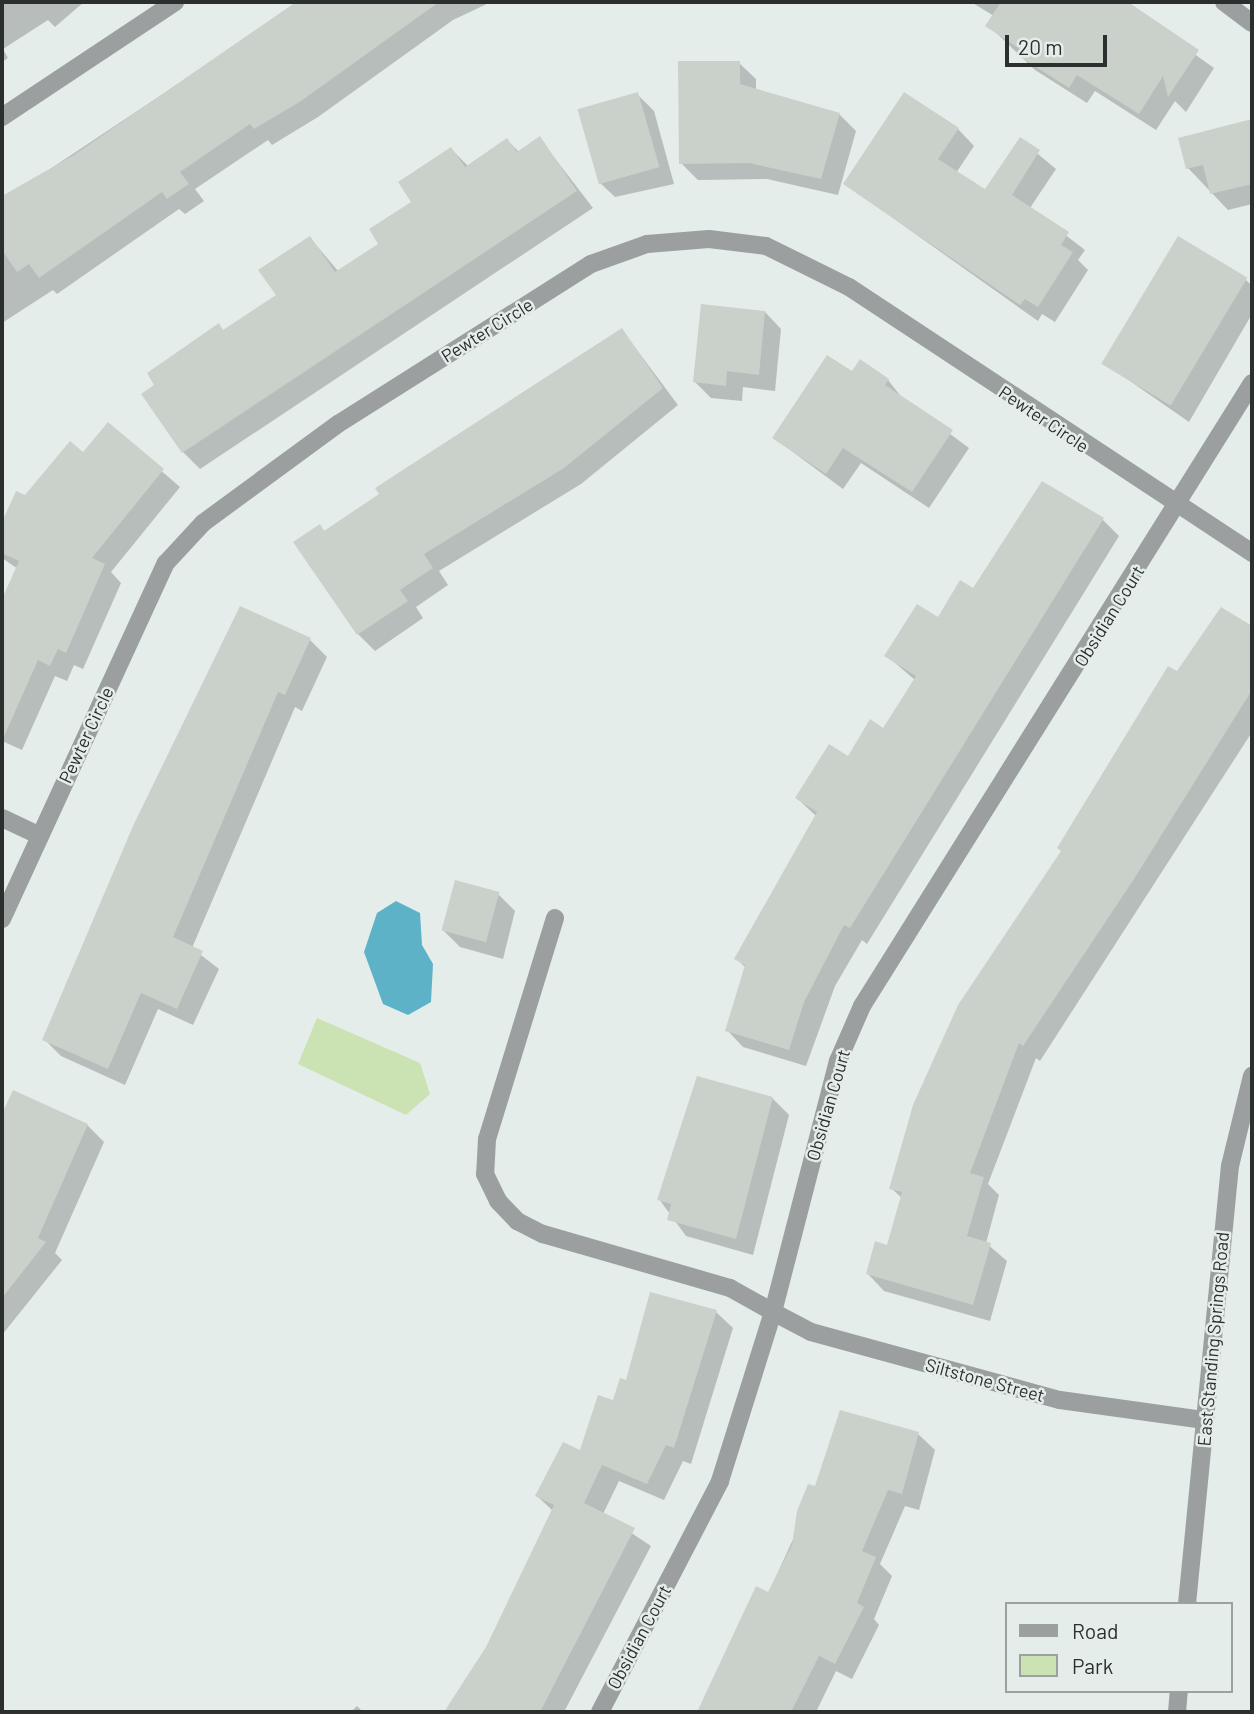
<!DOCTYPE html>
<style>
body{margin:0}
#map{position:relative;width:1254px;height:1714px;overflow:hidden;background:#e4edea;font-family:Barlow,sans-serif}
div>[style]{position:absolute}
.green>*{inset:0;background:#cbe3b3}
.water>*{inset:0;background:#5db2c7}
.shadow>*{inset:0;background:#0003}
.building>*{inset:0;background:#cad1cb;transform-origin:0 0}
.service>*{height:18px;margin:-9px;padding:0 9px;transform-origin:9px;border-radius:9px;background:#9b9f9f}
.minor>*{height:18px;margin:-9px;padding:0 9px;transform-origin:9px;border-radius:9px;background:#9b9f9f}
.tertiary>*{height:18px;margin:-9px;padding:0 9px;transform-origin:9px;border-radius:9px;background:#9b9f9f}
span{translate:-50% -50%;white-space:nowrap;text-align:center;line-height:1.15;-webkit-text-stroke:5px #e4edea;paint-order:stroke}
.street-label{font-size:18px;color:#2b2f2e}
.frame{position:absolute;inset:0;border:4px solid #2b2f2e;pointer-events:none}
.legend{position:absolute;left:1005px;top:1602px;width:228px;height:91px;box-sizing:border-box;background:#e4edea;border:2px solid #9aa19f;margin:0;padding:9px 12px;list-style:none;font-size:21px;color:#2b2f2e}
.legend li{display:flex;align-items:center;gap:14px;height:35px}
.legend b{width:35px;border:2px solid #9aa19f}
.scale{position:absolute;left:1005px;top:35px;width:102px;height:32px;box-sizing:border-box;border:4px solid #2b2f2e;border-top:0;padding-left:9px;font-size:21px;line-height:24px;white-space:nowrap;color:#2b2f2e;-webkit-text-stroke:5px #e4edea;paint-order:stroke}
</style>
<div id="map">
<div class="green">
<div style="clip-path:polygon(317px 1018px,420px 1063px,430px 1094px,406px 1115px,298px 1064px)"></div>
</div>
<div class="water">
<div style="clip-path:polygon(396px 901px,420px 913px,422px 945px,433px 964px,431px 1002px,408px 1015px,383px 1004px,364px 952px,377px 913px)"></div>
</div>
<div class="shadow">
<div style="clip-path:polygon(2px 2px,84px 2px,55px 27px,48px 20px,3px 49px,8px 58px,2px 62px)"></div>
<div style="clip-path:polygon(301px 2px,491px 2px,453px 20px,318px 117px,272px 145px,268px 140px,195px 189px,204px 201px,185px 214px,179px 209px,57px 294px,53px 290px,2px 323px,2px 201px)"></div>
<div style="clip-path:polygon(971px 2px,1121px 2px,1214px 68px,1186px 112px,1175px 101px,1156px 130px,1095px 91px,1087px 103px,1035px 70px,988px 25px,994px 16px)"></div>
<div style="clip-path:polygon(739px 63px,756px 79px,756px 91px,839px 114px,856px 131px,838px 195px,767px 179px,698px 180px,681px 163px)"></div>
<div style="clip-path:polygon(637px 94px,654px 111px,674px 184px,615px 197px,598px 181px)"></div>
<div style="clip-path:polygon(1252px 121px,1252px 204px,1228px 210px,1188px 168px,1181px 139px)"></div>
<div style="clip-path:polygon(958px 129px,974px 146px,956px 173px,986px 192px,1021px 140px,1056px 169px,1030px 208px,1085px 250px,1078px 260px,1088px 270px,1055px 322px,1042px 314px,1038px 321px,845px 184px)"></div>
<div style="clip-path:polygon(540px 139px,593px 208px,200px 469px,183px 452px,157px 385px,219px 326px,224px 331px,278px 296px,310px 238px,339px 272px,381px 245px,451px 149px,469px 167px,507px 140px,520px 153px)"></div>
<div style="clip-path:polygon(1246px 280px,1252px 286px,1252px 314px,1189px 422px,1104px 363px)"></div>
<div style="clip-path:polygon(765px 312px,781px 329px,775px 391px,743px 387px,742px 401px,711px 398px,694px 381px)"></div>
<div style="clip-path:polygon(622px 330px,678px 405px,581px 484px,439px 571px,448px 585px,416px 607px,423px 618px,375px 651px,358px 634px,320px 526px,325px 532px)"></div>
<div style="clip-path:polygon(852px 374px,888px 380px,903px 399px,969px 448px,929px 508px,861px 463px,843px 489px,774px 438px)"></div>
<div style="clip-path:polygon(108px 425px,180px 487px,111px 572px,121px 583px,83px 669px,74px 665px,67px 681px,55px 676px,22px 750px,2px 741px,2px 604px,18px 569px,2px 558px,2px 526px,17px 493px,25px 497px,84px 454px)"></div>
<div style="clip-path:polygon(1102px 519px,1119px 536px,867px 944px,862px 940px,835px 986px,806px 1066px,743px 1047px,727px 1030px,746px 968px,736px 958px,816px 816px,797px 798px,884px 730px,915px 680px,887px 656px,973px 590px)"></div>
<div style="clip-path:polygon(241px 608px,310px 640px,327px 657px,302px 711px,295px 707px,192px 948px,219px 969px,193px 1025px,158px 1009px,125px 1085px,61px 1056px,44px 1039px)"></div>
<div style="clip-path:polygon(1222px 609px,1252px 628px,1252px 732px,1040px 1061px,1036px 1058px,988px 1184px,999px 1195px,986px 1243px,1007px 1261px,990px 1321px,884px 1291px,868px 1274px,888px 1247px,902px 1198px,891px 1188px,1063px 852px)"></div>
<div style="clip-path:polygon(498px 894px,515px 911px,503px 959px,460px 947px,443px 930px)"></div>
<div style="clip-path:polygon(13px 1092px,87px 1125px,104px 1142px,55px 1253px,62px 1260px,2px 1335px,2px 1118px)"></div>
<div style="clip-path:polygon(772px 1098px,789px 1115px,753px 1255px,686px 1236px,659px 1199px)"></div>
<div style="clip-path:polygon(716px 1312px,733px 1328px,691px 1464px,683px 1461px,664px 1500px,619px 1481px,603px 1514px,651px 1546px,564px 1712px,458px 1712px,451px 1705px,488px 1648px,553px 1511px,537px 1496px,581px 1452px,627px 1382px)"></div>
<div style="clip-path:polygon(918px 1434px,935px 1450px,919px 1510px,905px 1506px,880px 1564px,892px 1576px,874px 1619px,879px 1625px,852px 1679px,836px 1671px,816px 1712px,698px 1712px,757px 1589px,768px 1594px,816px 1489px)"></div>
<div style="clip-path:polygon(357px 1706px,363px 1712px,351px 1712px)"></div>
</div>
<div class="building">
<div style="clip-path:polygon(296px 2px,439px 2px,301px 101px,254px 129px,250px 124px,180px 172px,189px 184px,167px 199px,162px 192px,39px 278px,29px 264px,17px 272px,2px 250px,2px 196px,74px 155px)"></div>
<div style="clip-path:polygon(1001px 2px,1128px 2px,1199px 50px,1168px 97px,1163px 76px,1139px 114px,1077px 75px,1069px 88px,1016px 54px,1020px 49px,985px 26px)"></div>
<div style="clip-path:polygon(678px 61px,740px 61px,740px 84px,840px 113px,821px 179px,749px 163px,679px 164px)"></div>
<div style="left:638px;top:92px;width:78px;height:63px;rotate:74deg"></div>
<div style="clip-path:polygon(904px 92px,959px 128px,938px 159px,985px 189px,1020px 137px,1040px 150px,1012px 195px,1069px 232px,1061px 245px,1073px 252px,1038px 307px,1025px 299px,1020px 305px,843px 184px)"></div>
<div style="clip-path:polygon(1252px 119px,1252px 184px,1210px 194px,1203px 165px,1186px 169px,1178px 138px)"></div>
<div style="clip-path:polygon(540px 136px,577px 191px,182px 453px,141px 394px,154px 385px,147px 373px,219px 323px,223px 330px,276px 295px,258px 270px,310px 236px,335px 272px,378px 244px,369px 229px,411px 202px,398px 182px,451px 147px,465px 167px,507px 138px,517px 152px)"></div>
<div style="left:1178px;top:236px;width:81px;height:149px;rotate:31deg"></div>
<div style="clip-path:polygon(701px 304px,765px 311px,759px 375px,727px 371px,726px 386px,693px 382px)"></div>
<div style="clip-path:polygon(622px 328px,663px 388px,564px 468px,424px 554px,433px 568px,400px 590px,408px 601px,357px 635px,293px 542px,320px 524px,324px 531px,379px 494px,375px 488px)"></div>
<div style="clip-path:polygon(827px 355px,852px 371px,860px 359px,889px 379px,885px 385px,953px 430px,912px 492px,843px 448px,826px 474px,772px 438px)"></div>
<div style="clip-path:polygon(108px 422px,164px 469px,92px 558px,105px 564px,66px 653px,58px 649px,50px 666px,38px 660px,2px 741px,2px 599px,19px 561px,2px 553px,2px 522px,16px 491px,25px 495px,70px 441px,83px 452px)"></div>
<div style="clip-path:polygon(1042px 481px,1104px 518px,850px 928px,844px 925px,804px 1002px,789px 1050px,725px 1031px,745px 965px,734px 959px,817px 812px,795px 798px,829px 744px,848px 756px,870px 719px,883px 728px,916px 676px,884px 656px,917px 604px,938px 617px,960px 580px,973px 588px)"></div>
<div style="clip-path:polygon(240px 606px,311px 638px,285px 695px,278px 692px,173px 937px,203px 951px,177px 1009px,141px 993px,108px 1069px,42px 1040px,133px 826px)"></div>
<div style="clip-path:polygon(1221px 607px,1252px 626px,1252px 690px,1134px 879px,1023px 1046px,1019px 1043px,970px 1173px,984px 1177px,967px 1236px,991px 1243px,973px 1305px,866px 1274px,875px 1241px,887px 1245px,902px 1192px,889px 1189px,913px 1105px,958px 1005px,1061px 851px,1057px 848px,1168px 666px,1177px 671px)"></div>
<div style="left:455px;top:880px;width:46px;height:52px;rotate:15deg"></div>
<div style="clip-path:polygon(697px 1076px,773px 1097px,736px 1239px,667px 1220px,671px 1204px,657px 1200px)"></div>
<div style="clip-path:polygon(13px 1090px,88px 1124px,38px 1238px,46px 1242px,2px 1298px,2px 1114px)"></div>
<div style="clip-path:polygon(650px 1292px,717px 1310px,674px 1448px,666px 1445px,647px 1484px,602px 1465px,584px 1503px,635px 1528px,540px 1712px,444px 1712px,486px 1647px,554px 1505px,535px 1496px,563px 1442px,580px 1450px,598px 1395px,613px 1400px,620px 1378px,626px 1380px)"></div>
<div style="clip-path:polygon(840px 1410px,919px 1432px,902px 1494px,888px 1490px,862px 1551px,876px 1557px,857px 1603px,864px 1607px,835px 1664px,819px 1656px,791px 1712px,697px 1712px,756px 1586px,768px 1592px,792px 1545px,797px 1511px,808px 1484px,815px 1486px)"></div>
</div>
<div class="service">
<div style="left:555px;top:918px;width:231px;rotate:107.1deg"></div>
<div style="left:487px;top:1139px;width:35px;rotate:93deg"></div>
<div style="left:485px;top:1174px;width:30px;rotate:64deg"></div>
<div style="left:498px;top:1201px;width:28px;rotate:46deg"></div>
<div style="left:517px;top:1221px;width:29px;rotate:27deg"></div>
<div style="left:543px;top:1234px;width:195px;rotate:16.1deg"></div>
<div style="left:730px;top:1288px;width:49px;rotate:29.2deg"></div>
</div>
<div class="minor">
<div style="left:1224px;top:2px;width:35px;rotate:37deg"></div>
<div style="left:2px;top:117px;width:208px;rotate:-33.6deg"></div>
<div style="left:2px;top:818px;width:42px;rotate:25.3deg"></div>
<div style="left:2px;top:919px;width:392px;rotate:-65.3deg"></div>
<div style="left:166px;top:563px;width:54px;rotate:-47.2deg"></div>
<div style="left:203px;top:523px;width:167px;rotate:-36.3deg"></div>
<div style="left:338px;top:424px;width:299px;rotate:-32.3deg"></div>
<div style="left:591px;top:264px;width:59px;rotate:-19.7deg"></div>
<div style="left:647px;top:244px;width:62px;rotate:-4.6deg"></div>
<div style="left:709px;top:239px;width:57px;rotate:7deg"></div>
<div style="left:766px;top:246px;width:93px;rotate:26.3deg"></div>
<div style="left:849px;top:287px;width:483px;rotate:33.4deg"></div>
<div style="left:773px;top:1312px;width:43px;rotate:27.8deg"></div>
<div style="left:811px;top:1332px;width:258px;rotate:15.3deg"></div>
<div style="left:1060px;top:1400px;width:146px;rotate:7.9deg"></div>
<div style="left:600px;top:1712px;width:260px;rotate:-62.5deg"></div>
<div style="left:720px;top:1481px;width:177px;rotate:-72.6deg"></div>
<div style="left:773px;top:1312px;width:259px;rotate:-75.5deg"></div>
<div style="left:838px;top:1061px;width:60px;rotate:-66.4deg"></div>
<div style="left:862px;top:1006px;width:735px;rotate:-57.95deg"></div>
</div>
<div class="tertiary">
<div style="left:1187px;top:1604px;width:440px;rotate:-84.4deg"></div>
<div style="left:1230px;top:1166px;width:93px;rotate:-76.3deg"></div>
<div style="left:1177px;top:1712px;width:21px;rotate:-85deg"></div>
</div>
<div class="street-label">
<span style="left:487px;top:330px;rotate:-32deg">Pewter Circle</span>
<span style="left:1044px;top:419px;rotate:34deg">Pewter Circle</span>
<span style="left:1109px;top:616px;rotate:-58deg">Obsidian Court</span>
<span style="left:86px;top:735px;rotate:-65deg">Pewter Circle</span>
<span style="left:828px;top:1105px;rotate:-74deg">Obsidian Court</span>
<span style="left:1213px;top:1339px;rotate:-85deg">East Standing Springs Road</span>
<span style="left:985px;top:1380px;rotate:15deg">Siltstone Street</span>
<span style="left:639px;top:1637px;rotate:-62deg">Obsidian Court</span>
</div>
<div class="frame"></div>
<ul class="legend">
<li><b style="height:9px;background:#9b9f9f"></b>Road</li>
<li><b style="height:19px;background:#cbe3b3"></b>Park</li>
</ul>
<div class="scale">20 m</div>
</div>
